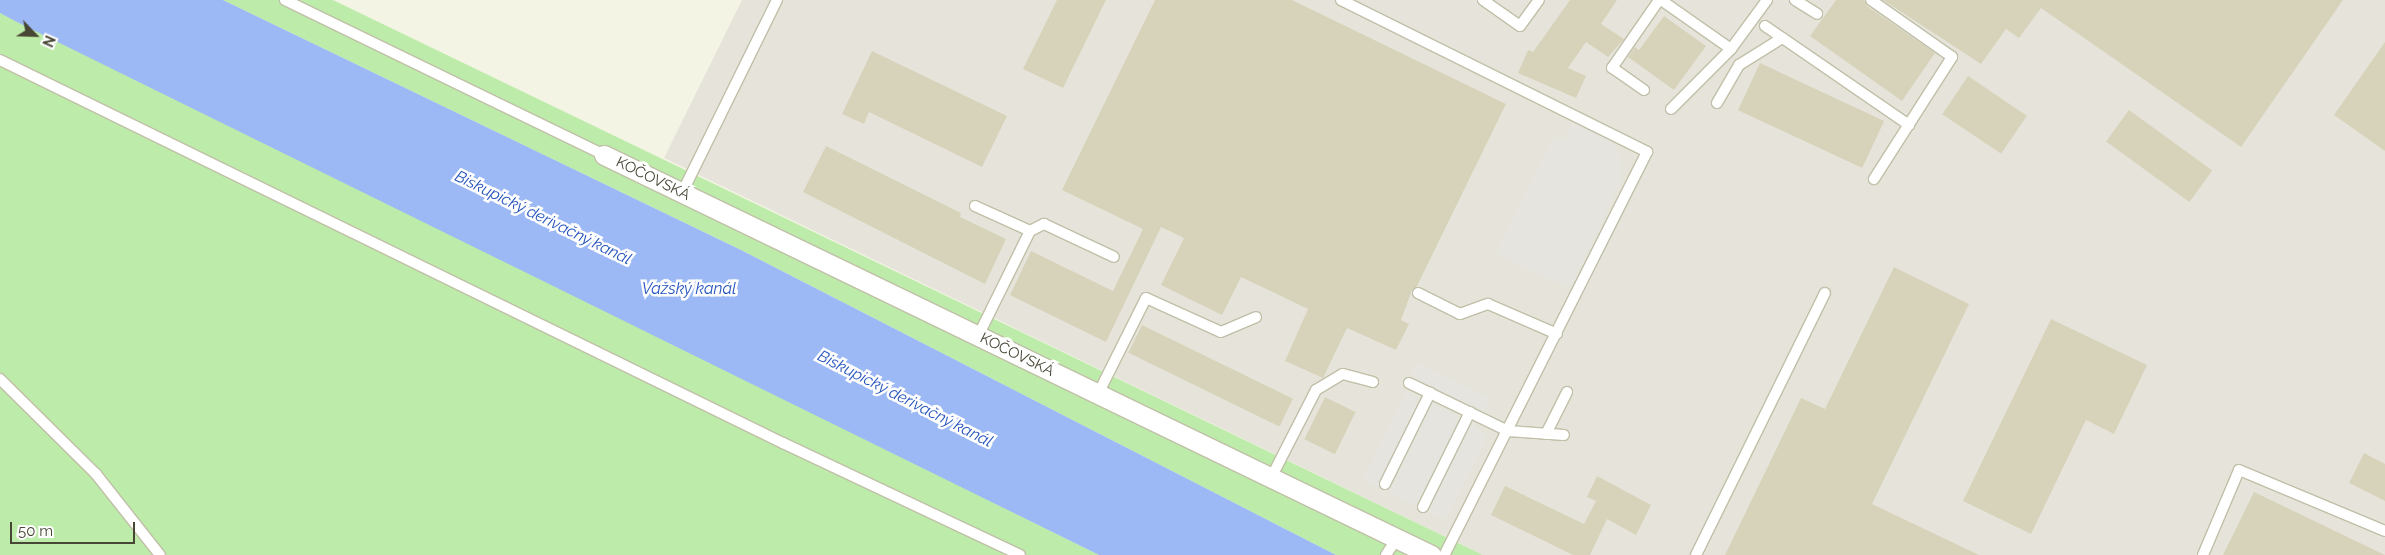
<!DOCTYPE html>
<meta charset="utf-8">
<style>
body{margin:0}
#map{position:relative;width:2385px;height:555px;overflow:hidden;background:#f4f4e5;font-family:Raleway,sans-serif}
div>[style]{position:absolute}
.industrial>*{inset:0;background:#e6e4da}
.green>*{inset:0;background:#bdecaa}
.parking>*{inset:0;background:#e5e4de;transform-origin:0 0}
.water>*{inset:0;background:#9cb9f6}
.building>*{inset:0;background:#d7d3ba;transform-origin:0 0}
.roads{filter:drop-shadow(1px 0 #c0bfa7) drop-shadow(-1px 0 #c0bfa7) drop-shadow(0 1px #c0bfa7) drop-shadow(0 -1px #c0bfa7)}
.lane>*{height:10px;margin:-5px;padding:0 5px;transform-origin:5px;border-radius:5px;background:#fff}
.street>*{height:19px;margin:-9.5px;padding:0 9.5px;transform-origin:9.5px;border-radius:9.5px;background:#fff}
span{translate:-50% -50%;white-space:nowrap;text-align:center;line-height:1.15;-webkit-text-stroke:5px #fff;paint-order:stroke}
.street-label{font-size:15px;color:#474534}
.water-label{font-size:16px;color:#2453bc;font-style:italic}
.north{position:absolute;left:10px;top:10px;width:50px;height:50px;-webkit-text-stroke:4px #fff;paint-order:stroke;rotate:114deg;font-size:14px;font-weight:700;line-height:20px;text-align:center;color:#474534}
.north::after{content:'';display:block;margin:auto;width:18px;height:22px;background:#474534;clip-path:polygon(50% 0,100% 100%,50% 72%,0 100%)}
.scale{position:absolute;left:10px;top:522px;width:125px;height:22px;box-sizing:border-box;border:2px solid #474534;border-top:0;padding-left:6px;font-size:15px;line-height:18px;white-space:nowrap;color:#474534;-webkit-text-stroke:4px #fff;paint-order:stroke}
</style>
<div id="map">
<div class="industrial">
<div style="clip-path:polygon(742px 0,2385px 0,2385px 555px,1483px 555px,664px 158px)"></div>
</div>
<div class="green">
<div style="clip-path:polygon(223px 0,333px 0,1483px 555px,1336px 555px,741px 250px)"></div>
<div style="clip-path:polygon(0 13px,678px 346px,1099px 555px,0 555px)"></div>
</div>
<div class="parking">
<div style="clip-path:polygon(1573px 123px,1610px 140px,1620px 154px,1621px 181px,1570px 289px,1496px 253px,1555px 136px,1564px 140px)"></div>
<div style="left:1417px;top:363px;width:81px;height:15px;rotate:26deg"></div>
<div style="clip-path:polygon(1407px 391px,1470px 422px,1487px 436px,1445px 520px,1363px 480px)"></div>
</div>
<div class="water">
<div style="clip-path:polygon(0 0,223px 0,741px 250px,1336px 555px,1099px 555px,17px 22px,0 13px)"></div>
</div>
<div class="building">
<div style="clip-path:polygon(1057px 0,1106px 0,1063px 88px,1023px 69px)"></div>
<div style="clip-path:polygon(1155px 0,1292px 0,1506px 104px,1417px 286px,1412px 290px,1401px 320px,1409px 324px,1396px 350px,1347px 328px,1323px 378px,1285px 361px,1308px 309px,1241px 277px,1222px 315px,1161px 285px,1184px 238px,1161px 227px,1106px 342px,1010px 295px,1031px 251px,1113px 291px,1143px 229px,1062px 190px)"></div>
<div style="clip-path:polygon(1570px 0,1617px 0,1601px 24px,1624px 39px,1608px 57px,1586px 42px,1568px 68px,1586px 76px,1576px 98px,1518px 73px,1528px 50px,1533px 52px)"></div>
<div style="clip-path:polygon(1836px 0,1864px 0,1867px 6px,1935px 53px,1902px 101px,1810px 36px)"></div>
<div style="clip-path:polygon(1883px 0,2343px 0,2241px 147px,2041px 8px,2019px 38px,2006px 29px,1981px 64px)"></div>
<div style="clip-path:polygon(1664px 16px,1706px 46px,1674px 90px,1628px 57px,1635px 47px,1639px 50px)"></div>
<div style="clip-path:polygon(2385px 42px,2385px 151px,2334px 115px)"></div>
<div style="clip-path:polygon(872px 51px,1007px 116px,982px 167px,869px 112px,864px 124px,842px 114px)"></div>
<div style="left:1760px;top:63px;width:137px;height:52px;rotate:25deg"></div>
<div style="left:1968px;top:76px;width:71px;height:46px;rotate:34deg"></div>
<div style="left:2129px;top:110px;width:103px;height:39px;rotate:36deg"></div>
<div style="clip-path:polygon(826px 146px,961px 213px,960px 217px,1006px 239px,985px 284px,803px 192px)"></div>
<div style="clip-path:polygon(1894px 267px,1969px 304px,1872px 504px,1979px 555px,1725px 555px,1801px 398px,1825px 409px)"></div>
<div style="clip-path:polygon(2051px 319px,2147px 365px,2114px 434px,2086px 420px,2031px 534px,1963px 501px)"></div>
<div style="left:1142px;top:325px;width:168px;height:31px;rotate:26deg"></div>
<div style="left:1325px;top:397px;width:34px;height:47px;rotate:26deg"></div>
<div style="clip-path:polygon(2364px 453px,2385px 464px,2385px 501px,2349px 483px)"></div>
<div style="clip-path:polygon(1597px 476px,1651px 505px,1636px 535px,1607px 519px,1590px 555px,1573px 555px,1491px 515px,1505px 486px,1584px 524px,1596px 501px,1587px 497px)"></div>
<div style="clip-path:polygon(2254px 492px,2385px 555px,2223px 555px)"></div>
</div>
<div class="roads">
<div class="lane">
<div style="left:285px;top:0;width:355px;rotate:25.9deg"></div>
<div style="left:1341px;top:0;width:342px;rotate:26.4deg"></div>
<div style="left:1647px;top:152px;width:451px;rotate:116.7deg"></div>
<div style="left:1483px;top:0;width:45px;rotate:35.1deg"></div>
<div style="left:1520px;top:26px;width:32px;rotate:-54deg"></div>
<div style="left:1661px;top:0;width:85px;rotate:35deg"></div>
<div style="left:1795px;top:0;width:26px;rotate:32deg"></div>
<div style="left:1871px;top:0;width:99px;rotate:35.1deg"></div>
<div style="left:1952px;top:57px;width:145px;rotate:122.6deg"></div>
<div style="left:1765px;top:26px;width:175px;rotate:34.5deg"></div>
<div style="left:0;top:60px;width:872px;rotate:26.07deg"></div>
<div style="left:783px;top:443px;width:262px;rotate:25.3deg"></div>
<div style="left:1644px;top:90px;width:39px;rotate:-145deg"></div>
<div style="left:1612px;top:68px;width:83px;rotate:-55.3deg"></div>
<div style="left:1717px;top:103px;width:44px;rotate:-59.9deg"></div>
<div style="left:1739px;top:65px;width:51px;rotate:-32.1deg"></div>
<div style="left:1671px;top:109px;width:85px;rotate:-45deg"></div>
<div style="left:1731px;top:49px;width:61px;rotate:-53.7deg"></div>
<div style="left:682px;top:193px;width:215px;rotate:-63.8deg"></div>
<div style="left:975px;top:206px;width:60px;rotate:24.4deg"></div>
<div style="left:1030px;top:231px;width:117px;rotate:116.3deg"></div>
<div style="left:1030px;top:231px;width:16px;rotate:-27deg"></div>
<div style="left:1044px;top:224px;width:77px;rotate:25.2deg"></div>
<div style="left:1418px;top:293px;width:47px;rotate:26.6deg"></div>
<div style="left:1460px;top:314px;width:30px;rotate:-20deg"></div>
<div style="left:1488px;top:304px;width:75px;rotate:23.5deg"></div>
<div style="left:0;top:379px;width:135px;rotate:44.7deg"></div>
<div style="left:96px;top:474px;width:103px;rotate:51.7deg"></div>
<div style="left:1409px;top:383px;width:110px;rotate:25.9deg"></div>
<div style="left:1508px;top:431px;width:56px;rotate:4.1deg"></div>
<div style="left:1098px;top:394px;width:107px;rotate:-63.4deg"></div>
<div style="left:1146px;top:298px;width:82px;rotate:24.4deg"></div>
<div style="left:1221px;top:332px;width:38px;rotate:-23deg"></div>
<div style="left:1546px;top:434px;width:47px;rotate:-63.4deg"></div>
<div style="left:1271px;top:478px;width:99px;rotate:-62.9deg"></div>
<div style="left:1316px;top:390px;width:31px;rotate:-31deg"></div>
<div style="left:1343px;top:374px;width:31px;rotate:15deg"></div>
<div style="left:1385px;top:484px;width:102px;rotate:-63.7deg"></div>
<div style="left:1423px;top:507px;width:106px;rotate:-63.7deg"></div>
<div style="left:1386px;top:555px;width:20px;rotate:-57deg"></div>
<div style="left:1696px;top:555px;width:292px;rotate:-63.8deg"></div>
<div style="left:2203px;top:555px;width:92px;rotate:-67deg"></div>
<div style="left:2239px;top:470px;width:158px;rotate:22.7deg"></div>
</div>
<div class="street">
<div style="left:604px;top:155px;width:919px;rotate:25.81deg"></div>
</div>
</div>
<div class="street-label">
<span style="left:653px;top:179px;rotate:26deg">KOČOVSKÁ</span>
<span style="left:1017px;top:355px;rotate:26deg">KOČOVSKÁ</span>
</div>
<div class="water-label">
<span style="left:543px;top:218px;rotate:26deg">Biskupický derivačný kanál</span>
<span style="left:689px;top:289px">Važský kanál</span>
<span style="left:905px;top:399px;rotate:27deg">Biskupický derivačný kanál</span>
</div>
<div class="north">N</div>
<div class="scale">50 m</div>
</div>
